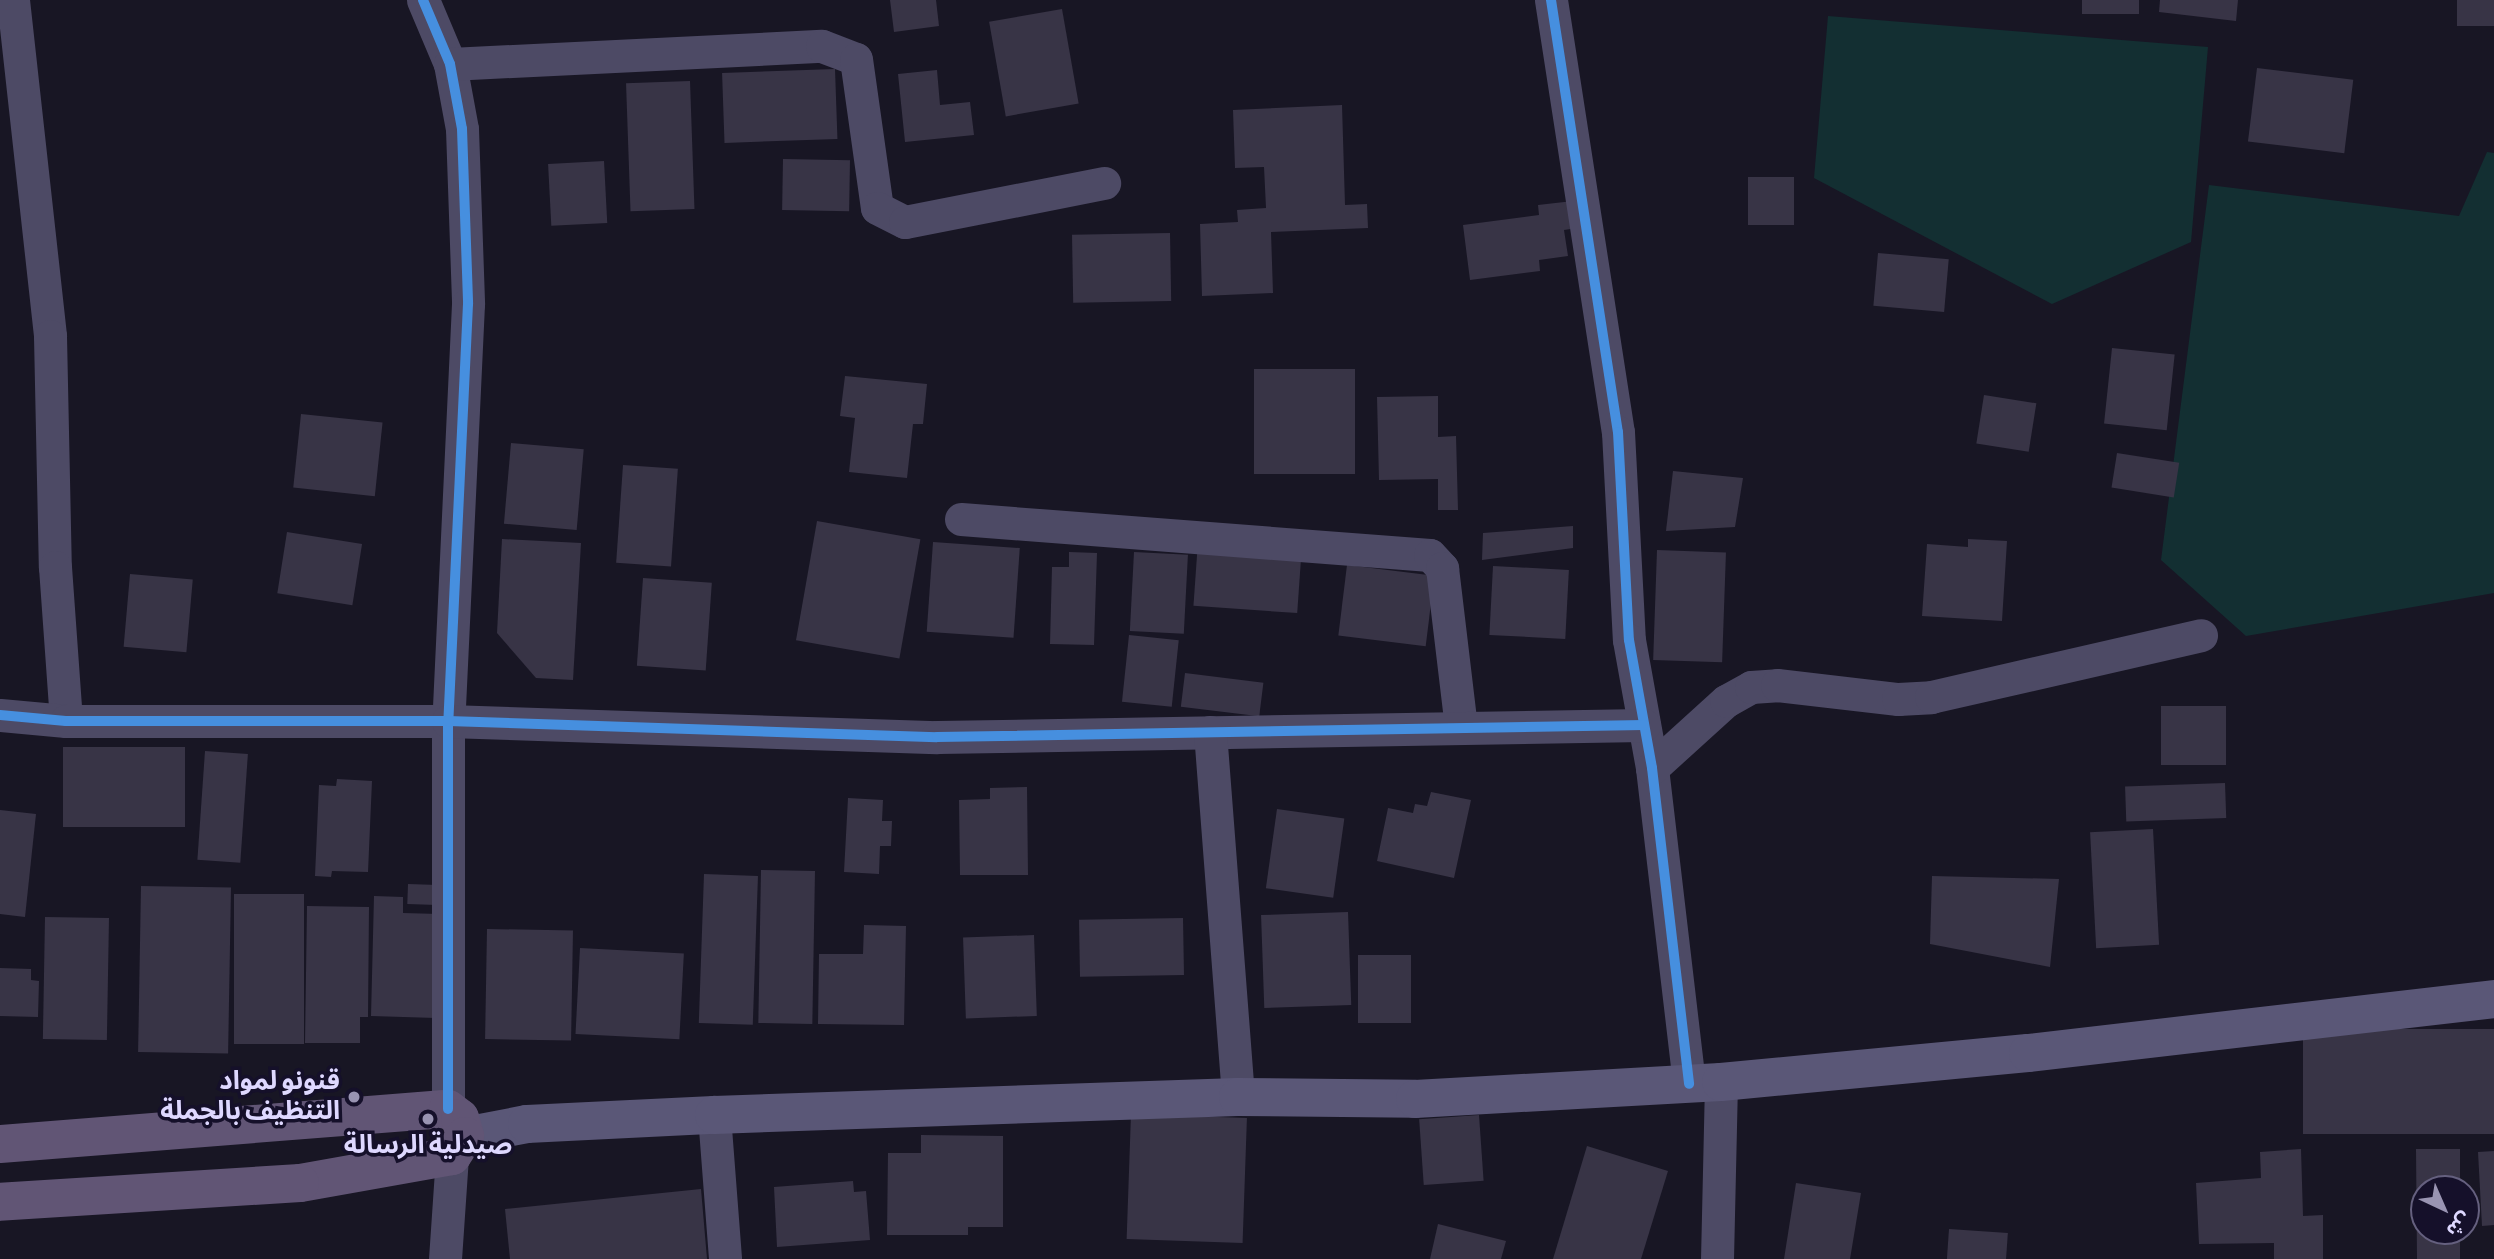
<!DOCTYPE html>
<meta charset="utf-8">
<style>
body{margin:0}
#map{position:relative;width:2494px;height:1259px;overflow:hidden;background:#181624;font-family:"Sofia Sans Condensed","Noto Sans Arabic",sans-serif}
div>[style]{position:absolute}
.green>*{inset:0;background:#132f32}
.building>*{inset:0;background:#383446;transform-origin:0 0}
.minor>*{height:33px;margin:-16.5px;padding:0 16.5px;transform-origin:16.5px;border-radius:16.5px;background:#4d4a65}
.secondary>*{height:38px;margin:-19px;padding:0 19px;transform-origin:19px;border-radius:19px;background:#5a5777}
.primary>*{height:38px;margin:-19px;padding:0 19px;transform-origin:19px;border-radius:19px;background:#615575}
.cycleway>*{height:10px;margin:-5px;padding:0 5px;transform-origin:5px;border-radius:5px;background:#468fdf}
.dots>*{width:19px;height:19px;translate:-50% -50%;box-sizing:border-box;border:4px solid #15102a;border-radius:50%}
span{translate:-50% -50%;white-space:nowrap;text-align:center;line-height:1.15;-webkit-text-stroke:7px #15102a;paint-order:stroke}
.poi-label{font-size:26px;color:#ded8ff;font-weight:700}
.right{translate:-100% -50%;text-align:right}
.north{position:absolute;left:2410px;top:1175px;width:70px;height:70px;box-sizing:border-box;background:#15102a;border:2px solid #65607f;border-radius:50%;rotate:136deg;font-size:19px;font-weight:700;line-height:28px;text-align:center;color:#ded8ff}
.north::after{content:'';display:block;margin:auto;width:24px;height:32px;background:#9994b2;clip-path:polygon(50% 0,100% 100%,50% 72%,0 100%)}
</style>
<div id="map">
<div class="green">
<div style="clip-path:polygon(1828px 16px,2208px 47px,2191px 242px,2052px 304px,1814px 178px)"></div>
<div style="clip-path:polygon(2487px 152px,2494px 153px,2494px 593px,2246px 636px,2161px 560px,2209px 185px,2459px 216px)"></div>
</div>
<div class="building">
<div style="clip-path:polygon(890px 0,936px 0,939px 26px,894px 32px)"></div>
<div style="left:2082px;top:0;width:57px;height:14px"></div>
<div style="clip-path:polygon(2160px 0,2238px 0,2236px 21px,2159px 12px)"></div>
<div style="left:2457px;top:0;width:37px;height:26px"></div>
<div style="left:1062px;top:9px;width:96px;height:74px;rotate:80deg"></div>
<div style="left:2257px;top:68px;width:97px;height:74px;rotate:7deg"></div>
<div style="left:835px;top:69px;width:70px;height:113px;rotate:88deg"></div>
<div style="clip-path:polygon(937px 70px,940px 105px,970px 102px,974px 135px,905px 142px,898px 74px)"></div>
<div style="left:690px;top:81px;width:128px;height:64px;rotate:88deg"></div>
<div style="clip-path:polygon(1342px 105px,1345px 205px,1367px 204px,1368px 228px,1271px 232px,1273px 293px,1202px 296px,1200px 224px,1238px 222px,1237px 210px,1266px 208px,1264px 167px,1235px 168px,1233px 110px)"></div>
<div style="left:783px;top:159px;width:67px;height:51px;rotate:1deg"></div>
<div style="left:604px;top:161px;width:62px;height:56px;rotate:87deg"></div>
<div style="left:1794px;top:177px;width:48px;height:46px;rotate:90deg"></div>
<div style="clip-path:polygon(1573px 201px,1577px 228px,1564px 230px,1568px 256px,1539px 260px,1540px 271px,1470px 280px,1463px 225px,1539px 215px,1538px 205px)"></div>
<div style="left:1170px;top:233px;width:68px;height:98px;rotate:89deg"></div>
<div style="left:1878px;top:253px;width:71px;height:53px;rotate:5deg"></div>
<div style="left:2112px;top:348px;width:63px;height:76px;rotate:6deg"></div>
<div style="left:1355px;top:369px;width:105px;height:101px;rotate:90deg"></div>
<div style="clip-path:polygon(845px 376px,927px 384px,923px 424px,913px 424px,907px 478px,849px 472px,855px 418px,840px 416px)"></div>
<div style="left:1984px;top:395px;width:53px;height:49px;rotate:9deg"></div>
<div style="clip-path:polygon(1438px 396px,1438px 437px,1456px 436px,1458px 510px,1438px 510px,1438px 479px,1379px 480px,1377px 397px)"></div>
<div style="left:301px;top:414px;width:82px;height:74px;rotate:6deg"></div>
<div style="left:511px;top:443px;width:73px;height:81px;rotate:5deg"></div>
<div style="left:2117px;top:453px;width:63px;height:35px;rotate:9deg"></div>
<div style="left:623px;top:465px;width:55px;height:98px;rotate:4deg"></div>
<div style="clip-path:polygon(1673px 471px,1743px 478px,1735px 527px,1666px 531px)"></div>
<div style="left:817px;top:521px;width:105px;height:121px;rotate:10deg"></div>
<div style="clip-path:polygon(1573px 526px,1573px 548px,1482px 560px,1483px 533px)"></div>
<div style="left:287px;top:532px;width:76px;height:62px;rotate:9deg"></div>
<div style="clip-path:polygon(502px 539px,581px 543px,573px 680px,536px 678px,497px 633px)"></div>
<div style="clip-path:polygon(1968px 539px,2007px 541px,2002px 621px,1922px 616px,1927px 544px,1968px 547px)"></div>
<div style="left:1198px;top:541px;width:104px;height:65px;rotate:4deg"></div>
<div style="left:933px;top:542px;width:87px;height:90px;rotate:4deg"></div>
<div style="left:1657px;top:550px;width:69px;height:110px;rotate:2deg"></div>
<div style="clip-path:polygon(1069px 552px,1097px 553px,1094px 645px,1050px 644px,1052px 567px,1069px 567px)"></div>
<div style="left:1134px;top:552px;width:54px;height:79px;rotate:3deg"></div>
<div style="left:1347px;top:565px;width:88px;height:71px;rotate:7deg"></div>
<div style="left:1493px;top:566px;width:76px;height:69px;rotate:3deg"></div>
<div style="left:130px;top:574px;width:63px;height:73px;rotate:5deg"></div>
<div style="left:643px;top:578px;width:69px;height:88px;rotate:4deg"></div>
<div style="left:1129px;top:635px;width:50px;height:67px;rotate:6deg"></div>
<div style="left:1185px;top:673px;width:79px;height:34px;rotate:7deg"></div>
<div style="left:2226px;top:706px;width:59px;height:65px;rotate:90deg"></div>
<div style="left:63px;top:747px;width:122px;height:80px"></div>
<div style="left:205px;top:751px;width:43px;height:109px;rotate:4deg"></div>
<div style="clip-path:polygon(337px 779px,372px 781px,368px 872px,332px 871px,331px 877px,315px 876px,319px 785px,336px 786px)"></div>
<div style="left:2225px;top:783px;width:35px;height:100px;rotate:88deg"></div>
<div style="clip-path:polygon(1027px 787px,1028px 875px,960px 875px,959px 800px,990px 799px,990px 788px)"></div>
<div style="clip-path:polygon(1431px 792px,1471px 800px,1454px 878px,1377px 861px,1388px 808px,1413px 813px,1415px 804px,1427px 806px)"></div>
<div style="clip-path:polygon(848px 798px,883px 800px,882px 821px,892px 821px,891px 846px,880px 846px,879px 874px,844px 872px)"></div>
<div style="left:1277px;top:809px;width:68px;height:80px;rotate:8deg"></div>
<div style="clip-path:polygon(0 810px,36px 814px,25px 917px,0 914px)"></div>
<div style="left:2153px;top:829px;width:116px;height:63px;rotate:87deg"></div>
<div style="left:761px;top:870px;width:54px;height:153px;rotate:1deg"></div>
<div style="left:704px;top:874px;width:54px;height:149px;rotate:2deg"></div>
<div style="clip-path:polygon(1932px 876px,2059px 879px,2050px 967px,1930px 944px)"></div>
<div style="left:408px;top:884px;width:37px;height:20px;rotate:2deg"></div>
<div style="left:141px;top:886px;width:90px;height:166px;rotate:1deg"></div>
<div style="left:234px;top:894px;width:70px;height:150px"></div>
<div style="clip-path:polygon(374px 896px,403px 897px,403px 913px,439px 914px,436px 1018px,371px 1016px)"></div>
<div style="clip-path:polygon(307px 906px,369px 907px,368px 1017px,360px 1017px,360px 1043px,305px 1043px)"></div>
<div style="left:1348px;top:912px;width:93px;height:87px;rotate:88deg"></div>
<div style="left:45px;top:917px;width:64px;height:122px;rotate:1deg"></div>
<div style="left:1183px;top:918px;width:57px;height:104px;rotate:89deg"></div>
<div style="clip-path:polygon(864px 925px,906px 926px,904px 1025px,818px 1024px,819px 954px,863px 954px)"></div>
<div style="left:487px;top:929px;width:86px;height:110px;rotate:1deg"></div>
<div style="left:1034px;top:935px;width:81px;height:71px;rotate:88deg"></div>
<div style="left:580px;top:948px;width:104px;height:86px;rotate:3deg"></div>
<div style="left:1411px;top:955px;width:68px;height:53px;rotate:90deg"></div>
<div style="clip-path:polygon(0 968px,31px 969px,31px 980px,39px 981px,38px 1017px,0 1016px)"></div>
<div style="left:2494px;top:1029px;width:105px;height:191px;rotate:90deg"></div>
<div style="left:1131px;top:1114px;width:116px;height:125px;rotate:2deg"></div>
<div style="left:1479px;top:1115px;width:66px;height:60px;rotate:86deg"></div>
<div style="clip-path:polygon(921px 1135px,1003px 1136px,1003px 1227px,968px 1227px,968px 1235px,887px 1235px,888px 1153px,921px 1153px)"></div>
<div style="clip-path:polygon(1587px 1146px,1668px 1171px,1641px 1259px,1553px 1259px)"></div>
<div style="clip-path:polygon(2301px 1149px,2303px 1216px,2323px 1215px,2323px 1259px,2274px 1259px,2274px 1243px,2199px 1244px,2196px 1183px,2261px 1178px,2260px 1152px)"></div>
<div style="clip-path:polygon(2416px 1149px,2460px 1149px,2460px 1189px,2424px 1189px,2424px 1231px,2460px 1231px,2460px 1259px,2417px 1259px)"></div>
<div style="clip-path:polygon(2494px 1151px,2494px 1225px,2482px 1226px,2478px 1152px)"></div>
<div style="clip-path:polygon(853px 1181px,854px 1192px,866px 1191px,870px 1240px,777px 1247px,774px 1187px)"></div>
<div style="clip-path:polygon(1796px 1183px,1861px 1193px,1850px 1259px,1784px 1259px)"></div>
<div style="clip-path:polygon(701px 1189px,707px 1259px,510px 1259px,505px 1209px)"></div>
<div style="clip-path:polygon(1438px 1224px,1506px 1241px,1501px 1259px,1430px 1259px)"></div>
<div style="left:1949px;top:1229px;width:59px;height:30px;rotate:4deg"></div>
</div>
<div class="minor">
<div style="left:13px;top:0;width:338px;rotate:83.7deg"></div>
<div style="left:50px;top:336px;width:231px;rotate:88.8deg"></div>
<div style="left:55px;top:567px;width:154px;rotate:85.9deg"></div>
<div style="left:423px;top:0;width:69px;rotate:67.1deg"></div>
<div style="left:450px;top:64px;width:66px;rotate:79.5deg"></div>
<div style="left:462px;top:129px;width:175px;rotate:88deg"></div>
<div style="left:468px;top:304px;width:417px;rotate:92.7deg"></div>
<div style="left:448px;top:721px;width:388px;rotate:90deg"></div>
<div style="left:1551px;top:0;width:437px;rotate:81.2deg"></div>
<div style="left:1618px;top:432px;width:208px;rotate:87deg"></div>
<div style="left:1629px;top:640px;width:130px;rotate:79.8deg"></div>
<div style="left:1652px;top:768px;width:318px;rotate:83.3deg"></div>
<div style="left:450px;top:64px;width:372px;rotate:-2.8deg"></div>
<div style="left:822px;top:46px;width:36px;rotate:21deg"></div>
<div style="left:856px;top:59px;width:150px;rotate:82deg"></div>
<div style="left:877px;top:208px;width:31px;rotate:27deg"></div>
<div style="left:905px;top:222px;width:203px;rotate:-11.1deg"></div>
<div style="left:961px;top:519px;width:470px;rotate:4.4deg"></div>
<div style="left:1430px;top:555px;width:18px;rotate:47deg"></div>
<div style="left:1442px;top:568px;width:161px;rotate:83.2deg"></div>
<div style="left:0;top:715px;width:66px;rotate:5.2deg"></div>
<div style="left:66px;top:721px;width:382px"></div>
<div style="left:448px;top:721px;width:489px;rotate:1.9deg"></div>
<div style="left:937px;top:737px;width:707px;rotate:-0.97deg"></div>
<div style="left:1210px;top:732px;width:366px;rotate:85.6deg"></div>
<div style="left:1652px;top:768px;width:100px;rotate:-42.2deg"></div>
<div style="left:1726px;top:701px;width:29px;rotate:-29deg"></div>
<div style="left:1751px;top:687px;width:26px;rotate:-4deg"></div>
<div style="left:1777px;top:685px;width:122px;rotate:6.6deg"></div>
<div style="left:1898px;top:699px;width:33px;rotate:-3deg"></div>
<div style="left:1931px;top:697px;width:277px;rotate:-12.9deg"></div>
<div style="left:714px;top:1115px;width:144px;rotate:85.6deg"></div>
<div style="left:445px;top:1259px;width:103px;rotate:-86.1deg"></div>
<div style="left:1717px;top:1259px;width:177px;rotate:-88.7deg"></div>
</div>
<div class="secondary">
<div style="left:465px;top:1136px;width:63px;rotate:-11deg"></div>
<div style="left:527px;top:1124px;width:187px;rotate:-2.8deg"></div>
<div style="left:714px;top:1115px;width:524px;rotate:-1.97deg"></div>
<div style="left:1238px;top:1097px;width:177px;rotate:0.6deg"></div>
<div style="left:1415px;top:1099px;width:306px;rotate:-3.2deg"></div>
<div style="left:1721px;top:1082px;width:308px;rotate:-5.4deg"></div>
<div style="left:2028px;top:1053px;width:469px;rotate:-6.6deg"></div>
</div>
<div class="primary">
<div style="left:0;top:1144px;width:449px;rotate:-4.5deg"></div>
<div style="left:448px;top:1109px;width:15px;rotate:37deg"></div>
<div style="left:460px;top:1118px;width:19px;rotate:74deg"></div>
<div style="left:465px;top:1136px;width:24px;rotate:123deg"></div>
<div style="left:452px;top:1156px;width:154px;rotate:169.9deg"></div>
<div style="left:300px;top:1183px;width:301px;rotate:176.4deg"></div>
</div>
<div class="cycleway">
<div style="left:423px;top:0;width:69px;rotate:67.1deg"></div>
<div style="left:450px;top:64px;width:66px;rotate:79.5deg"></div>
<div style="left:462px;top:129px;width:175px;rotate:88deg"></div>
<div style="left:468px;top:304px;width:417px;rotate:92.7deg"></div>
<div style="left:448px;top:721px;width:388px;rotate:90deg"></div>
<div style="left:1551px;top:0;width:437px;rotate:81.2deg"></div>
<div style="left:1618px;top:432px;width:208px;rotate:87deg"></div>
<div style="left:1629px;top:640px;width:130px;rotate:79.8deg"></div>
<div style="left:1652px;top:768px;width:318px;rotate:83.3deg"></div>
<div style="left:0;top:715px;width:66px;rotate:5.2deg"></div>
<div style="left:66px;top:721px;width:382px"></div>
<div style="left:448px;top:721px;width:489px;rotate:1.9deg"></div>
<div style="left:937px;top:737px;width:707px;rotate:-0.97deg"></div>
</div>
<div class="dots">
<div style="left:354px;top:1097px;background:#9994b2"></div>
<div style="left:428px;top:1119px;background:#9994b2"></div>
</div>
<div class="poi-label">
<span class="right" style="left:340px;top:1097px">قنونو لمواد<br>التنظيف بالجملة</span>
<span style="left:428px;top:1146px">صيدلية الرسالة</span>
</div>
<div class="north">ش</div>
</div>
